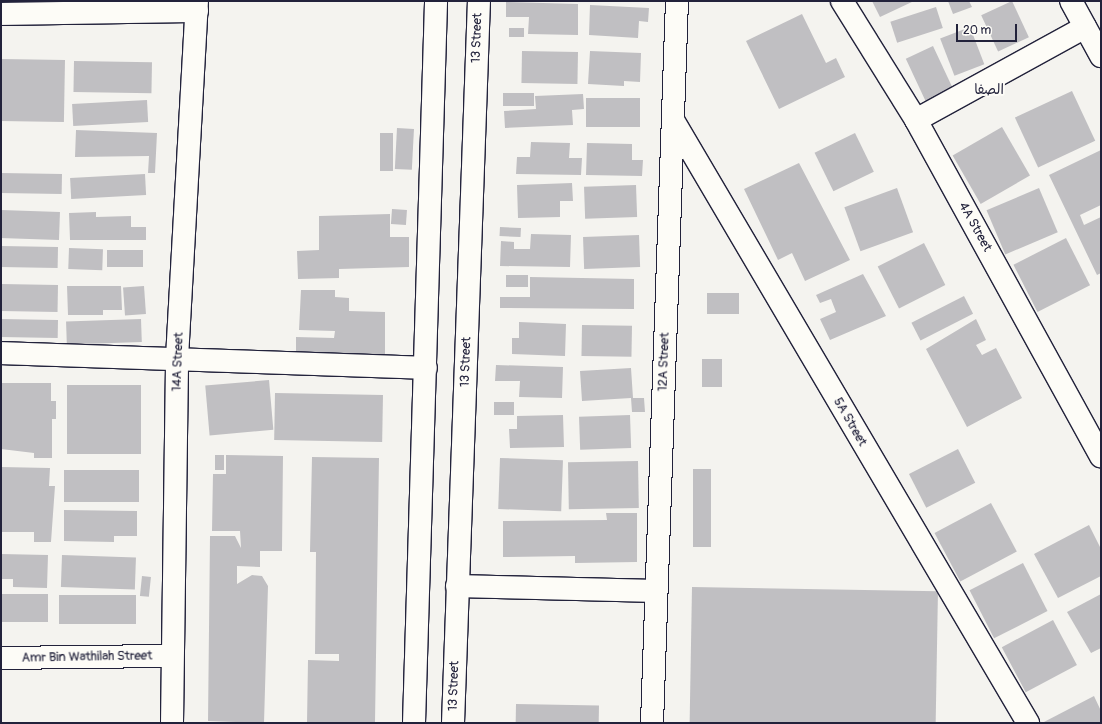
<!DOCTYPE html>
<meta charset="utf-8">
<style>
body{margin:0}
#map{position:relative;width:1102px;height:724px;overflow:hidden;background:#f4f3ef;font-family:Pangolin,"Playpen Sans Arabic",sans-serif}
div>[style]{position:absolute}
.building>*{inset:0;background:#c0bfc2;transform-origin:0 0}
.roads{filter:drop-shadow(1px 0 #22223b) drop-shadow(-1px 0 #22223b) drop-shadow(0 1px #22223b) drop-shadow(0 -1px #22223b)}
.minor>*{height:22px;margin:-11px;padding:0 11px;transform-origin:11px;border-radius:11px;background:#fdfcf7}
span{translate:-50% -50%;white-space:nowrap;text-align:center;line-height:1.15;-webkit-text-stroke:4px #fdfcf7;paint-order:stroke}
.street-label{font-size:13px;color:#22223b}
.neighbourhood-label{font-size:14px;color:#22223b}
.frame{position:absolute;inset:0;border:2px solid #22223b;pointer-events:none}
.scale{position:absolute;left:956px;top:24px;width:61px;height:18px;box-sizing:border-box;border:2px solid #22223b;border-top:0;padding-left:5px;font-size:12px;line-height:14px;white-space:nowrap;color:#22223b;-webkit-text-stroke:3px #fdfcf7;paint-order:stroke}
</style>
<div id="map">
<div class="building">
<div style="clip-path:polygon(872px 1px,914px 1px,880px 17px)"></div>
<div style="clip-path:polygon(948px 1px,969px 1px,972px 7px,953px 14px)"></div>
<div style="left:1012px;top:1px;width:40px;height:34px;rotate:65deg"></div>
<div style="clip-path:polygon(506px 2px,578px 4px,578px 35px,528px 34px,529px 17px,506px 17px)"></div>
<div style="clip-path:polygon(590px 5px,649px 8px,648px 22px,639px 21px,638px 38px,589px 35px)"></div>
<div style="left:936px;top:7px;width:22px;height:48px;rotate:72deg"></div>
<div style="clip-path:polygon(802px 14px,826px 63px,836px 58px,845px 77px,779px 109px,746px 41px)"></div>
<div style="left:970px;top:27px;width:40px;height:32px;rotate:69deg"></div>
<div style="left:524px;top:28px;width:9px;height:15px;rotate:90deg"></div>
<div style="left:933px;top:46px;width:47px;height:30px;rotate:65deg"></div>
<div style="left:522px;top:51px;width:56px;height:32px;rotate:1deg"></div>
<div style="clip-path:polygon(590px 51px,641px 53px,640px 82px,624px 81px,624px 86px,588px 84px)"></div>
<div style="left:1px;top:59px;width:64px;height:62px;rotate:1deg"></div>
<div style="left:74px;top:61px;width:78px;height:31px;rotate:1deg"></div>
<div style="left:1072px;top:91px;width:55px;height:63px;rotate:65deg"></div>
<div style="left:534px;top:93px;width:13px;height:31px;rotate:90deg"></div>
<div style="clip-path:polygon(583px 94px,584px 109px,572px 110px,573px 125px,505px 128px,504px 111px,536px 109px,535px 96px)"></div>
<div style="left:640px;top:98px;width:29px;height:54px;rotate:90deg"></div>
<div style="left:147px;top:100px;width:22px;height:75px;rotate:87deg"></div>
<div style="left:1002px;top:127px;width:56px;height:57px;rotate:60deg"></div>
<div style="left:397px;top:128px;width:17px;height:41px;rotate:3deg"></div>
<div style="clip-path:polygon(76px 130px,157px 133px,155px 173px,148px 173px,149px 156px,75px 157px)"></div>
<div style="left:380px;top:133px;width:13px;height:38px"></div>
<div style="left:855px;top:133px;width:43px;height:45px;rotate:64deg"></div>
<div style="clip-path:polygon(531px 142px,570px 143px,569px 158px,582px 158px,581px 175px,516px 174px,517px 157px,530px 157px)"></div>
<div style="clip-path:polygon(587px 143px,632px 144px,632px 160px,643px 160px,642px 176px,586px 175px)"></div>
<div style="clip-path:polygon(1101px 150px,1101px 205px,1080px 215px,1084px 225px,1101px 217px,1101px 273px,1097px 275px,1049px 175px)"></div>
<div style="clip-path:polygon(799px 163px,850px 260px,805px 281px,792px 253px,778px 260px,744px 189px)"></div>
<div style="left:1px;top:173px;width:61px;height:20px;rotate:1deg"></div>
<div style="left:145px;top:174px;width:21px;height:75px;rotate:87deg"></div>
<div style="clip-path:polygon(572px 183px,573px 201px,560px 201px,560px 217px,518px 218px,517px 185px)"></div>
<div style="left:636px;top:185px;width:32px;height:52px;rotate:88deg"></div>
<div style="left:897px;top:188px;width:47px;height:56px;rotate:70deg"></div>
<div style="left:1039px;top:188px;width:48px;height:57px;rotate:67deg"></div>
<div style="left:392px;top:209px;width:15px;height:15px;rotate:4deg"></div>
<div style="left:1px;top:210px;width:59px;height:28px;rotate:2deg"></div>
<div style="clip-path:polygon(96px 212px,96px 217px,131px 216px,131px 227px,146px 227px,146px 240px,70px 240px,69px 213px)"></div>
<div style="clip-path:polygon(390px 214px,390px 237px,409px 237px,409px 267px,339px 269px,339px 278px,298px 279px,297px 251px,319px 250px,319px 216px)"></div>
<div style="left:500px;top:227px;width:21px;height:9px;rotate:3deg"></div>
<div style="clip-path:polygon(531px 234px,571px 235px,570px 267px,500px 266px,501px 241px,514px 242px,514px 249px,530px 249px)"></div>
<div style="left:639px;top:235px;width:32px;height:56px;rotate:88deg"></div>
<div style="left:1066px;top:238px;width:53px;height:59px;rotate:63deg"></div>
<div style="left:924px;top:243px;width:47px;height:52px;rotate:63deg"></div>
<div style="left:1px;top:246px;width:57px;height:21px;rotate:1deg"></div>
<div style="left:69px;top:248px;width:34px;height:21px;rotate:2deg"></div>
<div style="left:107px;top:250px;width:36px;height:17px"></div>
<div style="clip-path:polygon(863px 274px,886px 316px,830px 340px,820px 319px,836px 312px,831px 299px,820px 303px,816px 295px)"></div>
<div style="left:528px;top:275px;width:12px;height:22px;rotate:90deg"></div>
<div style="clip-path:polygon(530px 277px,634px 279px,634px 309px,500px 308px,500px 297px,530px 297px)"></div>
<div style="left:1px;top:284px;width:57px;height:27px;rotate:1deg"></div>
<div style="clip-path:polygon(67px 286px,121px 286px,122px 310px,103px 310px,103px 315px,68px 315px)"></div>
<div style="left:144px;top:286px;width:28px;height:21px;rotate:86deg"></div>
<div style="clip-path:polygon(301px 290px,335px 290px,335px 297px,349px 298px,349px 311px,385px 312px,385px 356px,296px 358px,296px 337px,334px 338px,335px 331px,299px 330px)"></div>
<div style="left:707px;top:293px;width:32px;height:21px"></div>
<div style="left:964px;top:296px;width:20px;height:59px;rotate:63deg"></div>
<div style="left:1px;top:319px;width:57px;height:18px;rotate:1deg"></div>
<div style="left:141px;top:319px;width:23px;height:75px;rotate:88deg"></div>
<div style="clip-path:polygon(976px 319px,986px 340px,976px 345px,982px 355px,996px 348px,1022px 398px,967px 427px,926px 349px)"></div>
<div style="clip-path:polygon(519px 322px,566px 324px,565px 356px,512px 354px,512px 338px,519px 338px)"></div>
<div style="left:582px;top:325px;width:50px;height:31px;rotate:1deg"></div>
<div style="left:702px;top:359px;width:20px;height:28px"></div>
<div style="clip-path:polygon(496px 365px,563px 367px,562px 398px,519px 397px,520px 381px,495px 381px)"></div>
<div style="clip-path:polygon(631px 368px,633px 398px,644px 398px,645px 412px,632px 412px,631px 398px,582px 401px,580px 371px)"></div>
<div style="left:269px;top:380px;width:50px;height:64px;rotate:85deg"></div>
<div style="clip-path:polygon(1px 383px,51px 383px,51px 401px,56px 401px,56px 419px,52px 419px,52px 458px,34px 458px,34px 453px,1px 449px)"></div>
<div style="left:67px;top:385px;width:74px;height:69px"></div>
<div style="left:275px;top:393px;width:108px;height:47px;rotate:1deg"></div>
<div style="left:494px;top:402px;width:20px;height:13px"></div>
<div style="clip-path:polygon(563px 415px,564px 447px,510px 448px,509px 429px,517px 429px,517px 416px)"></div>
<div style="left:630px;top:415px;width:33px;height:51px;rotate:88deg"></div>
<div style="left:958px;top:449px;width:38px;height:55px;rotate:63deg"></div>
<div style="left:215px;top:455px;width:9px;height:15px"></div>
<div style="clip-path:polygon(226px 455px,283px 456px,282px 551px,260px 551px,260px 567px,237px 566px,237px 584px,252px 575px,262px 576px,268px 586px,264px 723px,208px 721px,210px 536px,235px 536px,241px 548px,240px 531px,212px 531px,213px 474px,226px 474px)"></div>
<div style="clip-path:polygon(312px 457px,379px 458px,375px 723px,307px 723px,308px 660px,339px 661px,339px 654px,315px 654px,316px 552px,310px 552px)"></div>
<div style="left:500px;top:458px;width:63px;height:51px;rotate:2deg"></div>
<div style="left:638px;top:461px;width:47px;height:70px;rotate:89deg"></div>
<div style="clip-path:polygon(1px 467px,50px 468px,49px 486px,55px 486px,51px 542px,34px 542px,34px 532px,1px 532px)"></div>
<div style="left:693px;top:469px;width:18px;height:78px"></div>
<div style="left:64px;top:470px;width:75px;height:32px"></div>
<div style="left:991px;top:503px;width:55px;height:64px;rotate:62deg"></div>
<div style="clip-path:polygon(64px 510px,137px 511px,137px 536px,114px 536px,114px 542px,64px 541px)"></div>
<div style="clip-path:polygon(606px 513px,637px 513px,637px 562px,575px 563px,575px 556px,503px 557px,503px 521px,607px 520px)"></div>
<div style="clip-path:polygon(1089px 525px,1101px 549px,1101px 576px,1058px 598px,1034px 554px)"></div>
<div style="clip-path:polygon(1px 554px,48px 555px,47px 588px,13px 587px,13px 579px,1px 579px)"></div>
<div style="left:62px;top:555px;width:74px;height:32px;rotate:2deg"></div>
<div style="left:1023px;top:563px;width:54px;height:60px;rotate:63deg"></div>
<div style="left:142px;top:576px;width:9px;height:20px;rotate:6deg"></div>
<div style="left:692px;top:587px;width:246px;height:136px;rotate:1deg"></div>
<div style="left:1px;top:594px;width:47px;height:28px"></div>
<div style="clip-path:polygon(1101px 594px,1101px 648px,1091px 653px,1067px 612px)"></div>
<div style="left:136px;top:595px;width:29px;height:77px;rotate:90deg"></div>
<div style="left:1053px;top:620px;width:51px;height:58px;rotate:62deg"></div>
<div style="clip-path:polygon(1094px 696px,1101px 711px,1101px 723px,1042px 723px)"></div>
<div style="left:516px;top:704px;width:83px;height:19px;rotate:1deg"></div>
</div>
<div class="roads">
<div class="minor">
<div style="left:842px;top:1px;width:140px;rotate:58.1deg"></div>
<div style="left:916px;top:120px;width:384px;rotate:61.2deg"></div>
<div style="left:1071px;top:1px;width:63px;rotate:61.4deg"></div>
<div style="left:1px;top:14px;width:196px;rotate:-0.9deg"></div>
<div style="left:673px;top:120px;width:700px;rotate:59.51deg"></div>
<div style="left:916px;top:120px;width:193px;rotate:-28.8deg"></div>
<div style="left:1px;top:353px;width:425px;rotate:2deg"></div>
<div style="left:457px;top:586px;width:199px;rotate:1.4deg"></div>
<div style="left:1px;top:658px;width:171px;rotate:-0.7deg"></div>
<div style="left:172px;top:723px;width:365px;rotate:-89.2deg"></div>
<div style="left:177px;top:358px;width:358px;rotate:-86.8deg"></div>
<div style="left:414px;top:723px;width:722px;rotate:-88.25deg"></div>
<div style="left:453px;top:723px;width:722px;rotate:-87.94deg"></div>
<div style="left:652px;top:723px;width:722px;rotate:-88.02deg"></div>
</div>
</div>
<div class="street-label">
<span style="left:477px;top:38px;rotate:-88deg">13 Street</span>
<span style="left:975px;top:227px;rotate:61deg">4A Street</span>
<span style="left:178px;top:362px;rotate:-88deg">14A Street</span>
<span style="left:466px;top:362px;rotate:-88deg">13 Street</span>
<span style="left:664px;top:362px;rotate:-88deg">12A Street</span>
<span style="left:850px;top:422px;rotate:60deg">5A Street</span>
<span style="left:87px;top:657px;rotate:-1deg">Amr Bin Wathilah Street</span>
<span style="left:454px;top:686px;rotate:-88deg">13 Street</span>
</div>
<div class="neighbourhood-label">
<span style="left:989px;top:90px">الصفا</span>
</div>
<div class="frame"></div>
<div class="scale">20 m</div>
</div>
